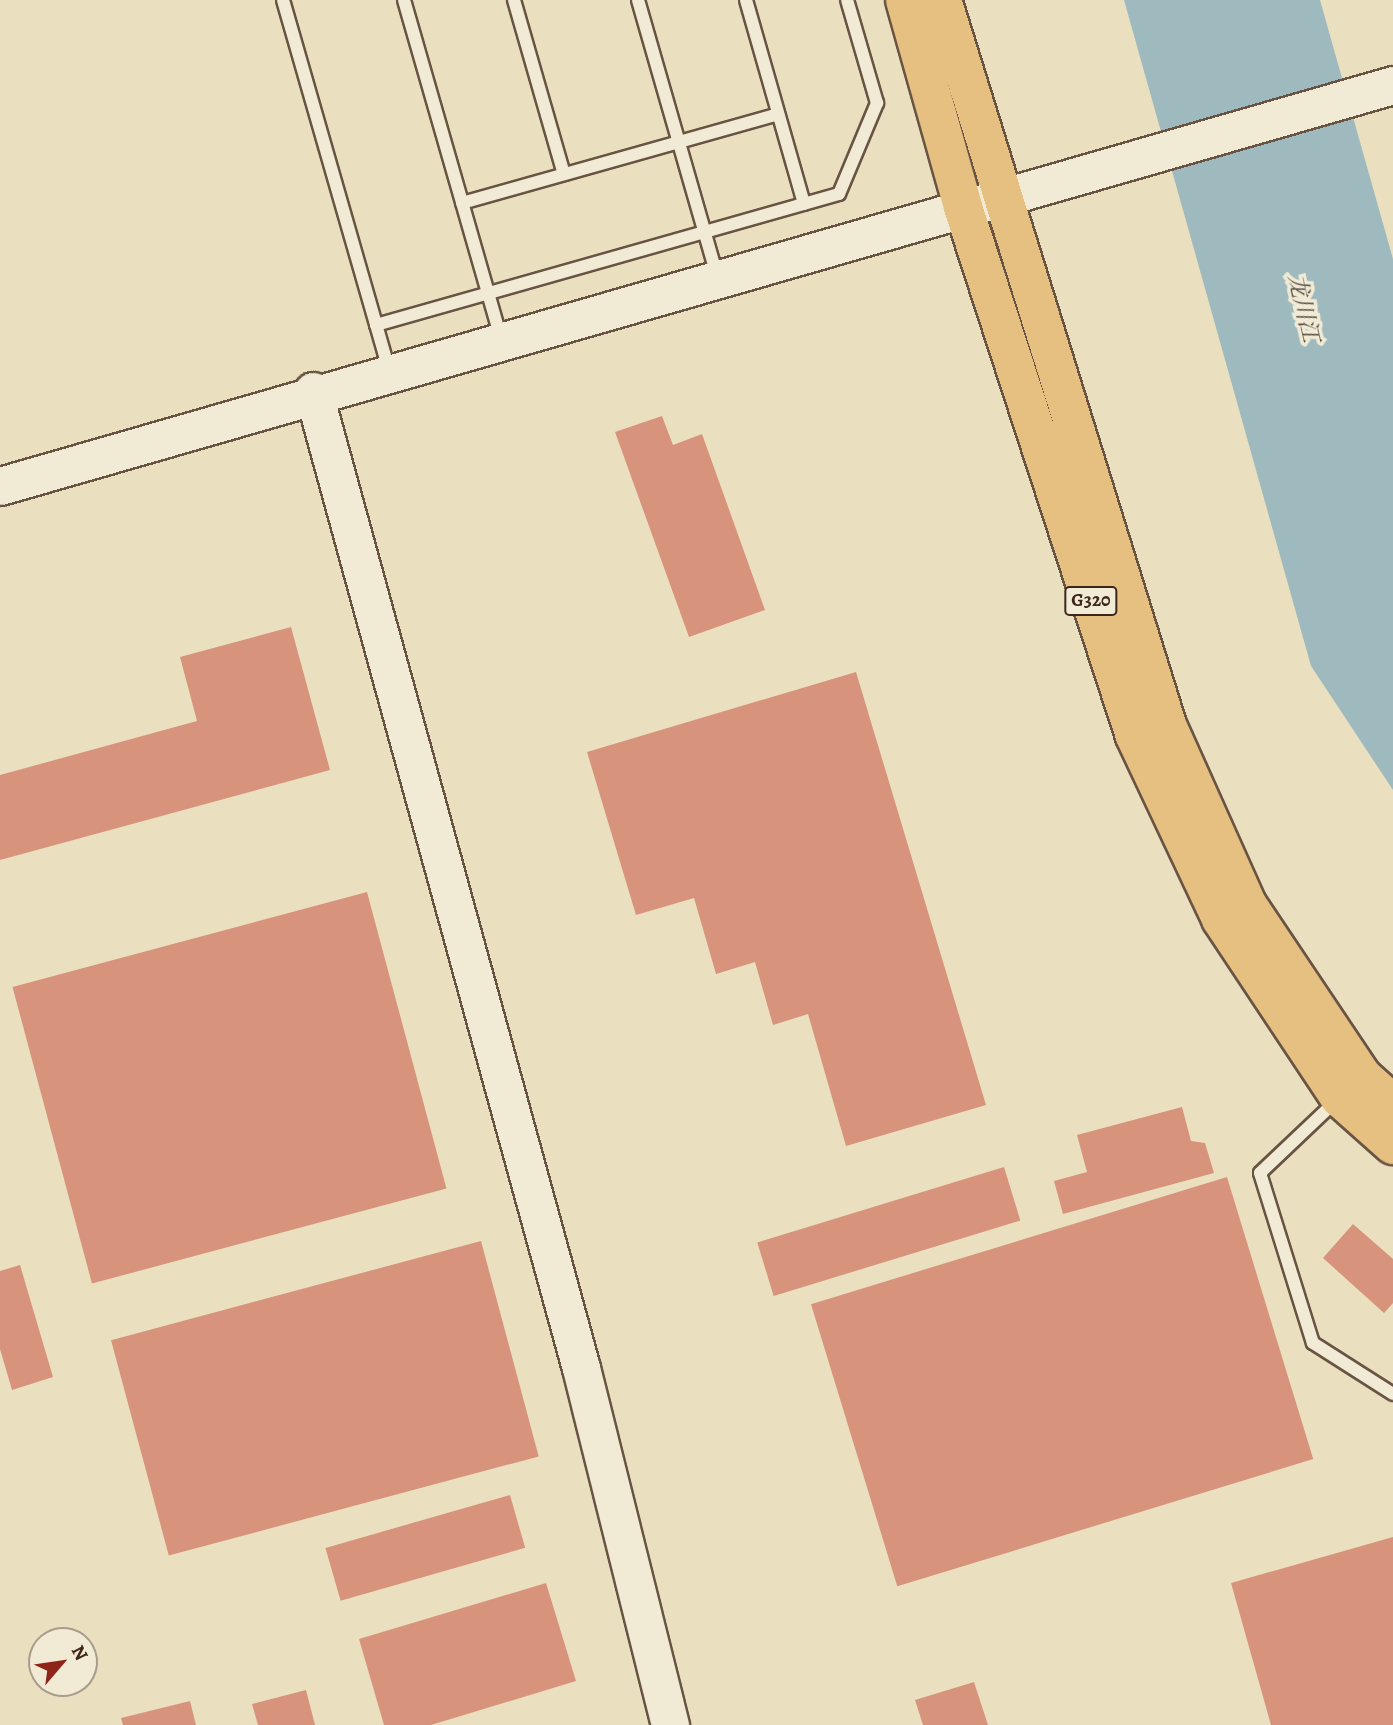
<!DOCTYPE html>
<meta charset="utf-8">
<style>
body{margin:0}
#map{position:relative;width:1393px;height:1725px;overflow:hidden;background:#eae0bf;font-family:Alegreya,"Noto Serif SC",serif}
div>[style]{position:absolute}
.water>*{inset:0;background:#9ebabe}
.building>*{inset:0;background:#d7937b;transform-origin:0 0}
.roads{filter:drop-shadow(2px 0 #695444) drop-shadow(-2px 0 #695444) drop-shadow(0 2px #695444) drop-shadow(0 -2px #695444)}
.lane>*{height:12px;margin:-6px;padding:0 6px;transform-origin:6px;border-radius:6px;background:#f1ebd5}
.secondary>*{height:37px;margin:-18.5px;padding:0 18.5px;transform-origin:18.5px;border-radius:18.5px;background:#f1ebd5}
.highway>*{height:38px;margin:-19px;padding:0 19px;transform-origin:19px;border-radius:19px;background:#e5c080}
span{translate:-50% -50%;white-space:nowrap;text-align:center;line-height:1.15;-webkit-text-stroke:7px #f1ebd5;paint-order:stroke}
.shield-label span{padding:2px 5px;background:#f1ebd5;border:2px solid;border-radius:5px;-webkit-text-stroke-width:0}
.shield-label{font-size:19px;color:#3e261b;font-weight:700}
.water-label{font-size:23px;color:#564b44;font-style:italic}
.north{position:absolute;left:28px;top:1627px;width:70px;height:70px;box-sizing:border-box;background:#f1ebd5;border:2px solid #a99c8b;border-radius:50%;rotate:61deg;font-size:19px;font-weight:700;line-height:28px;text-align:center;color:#3e261b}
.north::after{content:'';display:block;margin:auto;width:24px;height:32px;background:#8f2418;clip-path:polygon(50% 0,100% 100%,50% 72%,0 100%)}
</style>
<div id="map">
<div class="water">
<div style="clip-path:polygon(1124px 0,1320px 0,1393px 259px,1393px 790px,1311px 666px)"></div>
</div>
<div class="building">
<div style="clip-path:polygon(662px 416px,673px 445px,702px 434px,765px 610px,689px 637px,615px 432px)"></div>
<div style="clip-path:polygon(291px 627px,330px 770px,0 860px,0 775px,197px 721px,180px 657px)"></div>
<div style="clip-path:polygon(856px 672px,986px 1105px,846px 1146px,808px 1014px,773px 1025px,755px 962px,716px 974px,694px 898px,636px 915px,587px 752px)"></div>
<div style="left:367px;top:892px;width:307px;height:367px;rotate:75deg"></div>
<div style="clip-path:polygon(1182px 1107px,1191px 1141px,1205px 1143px,1214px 1173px,1063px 1214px,1054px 1181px,1087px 1172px,1077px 1135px)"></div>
<div style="left:1004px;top:1167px;width:56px;height:258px;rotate:73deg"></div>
<div style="left:1227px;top:1177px;width:295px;height:435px;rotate:73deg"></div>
<div style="clip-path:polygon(1353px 1224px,1393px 1259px,1393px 1303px,1384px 1313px,1323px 1258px)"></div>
<div style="left:481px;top:1241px;width:223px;height:383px;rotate:75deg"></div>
<div style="clip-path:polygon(20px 1265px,53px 1377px,12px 1390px,0 1349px,0 1271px)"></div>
<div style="left:510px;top:1495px;width:55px;height:192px;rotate:74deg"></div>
<div style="clip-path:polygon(1393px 1537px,1393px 1725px,1271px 1725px,1231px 1583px)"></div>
<div style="clip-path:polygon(546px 1583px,576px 1681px,431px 1725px,384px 1725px,359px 1639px)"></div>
<div style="clip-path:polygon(974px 1682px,988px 1725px,923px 1725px,915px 1700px)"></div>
<div style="clip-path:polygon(306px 1690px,315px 1725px,258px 1725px,252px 1704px)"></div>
<div style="clip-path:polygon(190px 1701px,196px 1725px,123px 1725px,121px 1718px)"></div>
</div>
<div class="roads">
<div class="lane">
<div style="left:283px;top:0;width:385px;rotate:74deg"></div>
<div style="left:404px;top:0;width:352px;rotate:74deg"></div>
<div style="left:514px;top:0;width:181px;rotate:74deg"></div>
<div style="left:638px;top:0;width:287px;rotate:74deg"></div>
<div style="left:746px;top:0;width:212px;rotate:74.1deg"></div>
<div style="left:462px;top:203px;width:328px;rotate:-15.7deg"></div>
<div style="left:376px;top:325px;width:481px;rotate:-15.8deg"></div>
<div style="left:839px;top:194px;width:99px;rotate:-67.3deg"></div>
<div style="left:877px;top:103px;width:107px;rotate:-106.2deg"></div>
<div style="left:1337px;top:1100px;width:106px;rotate:136.5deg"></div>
<div style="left:1260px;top:1173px;width:178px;rotate:72.7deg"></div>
<div style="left:1313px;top:1343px;width:95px;rotate:32.5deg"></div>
</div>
<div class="secondary">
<div style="left:313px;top:391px;width:1013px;rotate:74.66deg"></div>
<div style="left:581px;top:1368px;width:368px;rotate:76deg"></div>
<div style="left:0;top:486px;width:1450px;rotate:-16.06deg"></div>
</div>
<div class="highway">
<div style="left:905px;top:0;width:215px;rotate:74.3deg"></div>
<div style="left:963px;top:207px;width:556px;rotate:71.99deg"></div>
<div style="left:1135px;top:736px;width:202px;rotate:64.8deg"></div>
<div style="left:1221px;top:919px;width:215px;rotate:56.4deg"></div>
<div style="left:1340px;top:1098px;width:71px;rotate:41.6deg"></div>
<div style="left:942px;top:0;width:759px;rotate:72.76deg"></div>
<div style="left:1167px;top:725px;width:196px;rotate:65.9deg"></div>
<div style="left:1247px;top:904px;width:207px;rotate:56.2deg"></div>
<div style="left:1362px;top:1076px;width:42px;rotate:42.1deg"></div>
</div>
</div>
<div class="shield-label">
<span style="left:1091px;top:601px">G320</span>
</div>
<div class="water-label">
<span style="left:1303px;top:308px;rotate:77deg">龙川江</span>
</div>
<div class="north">N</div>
</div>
